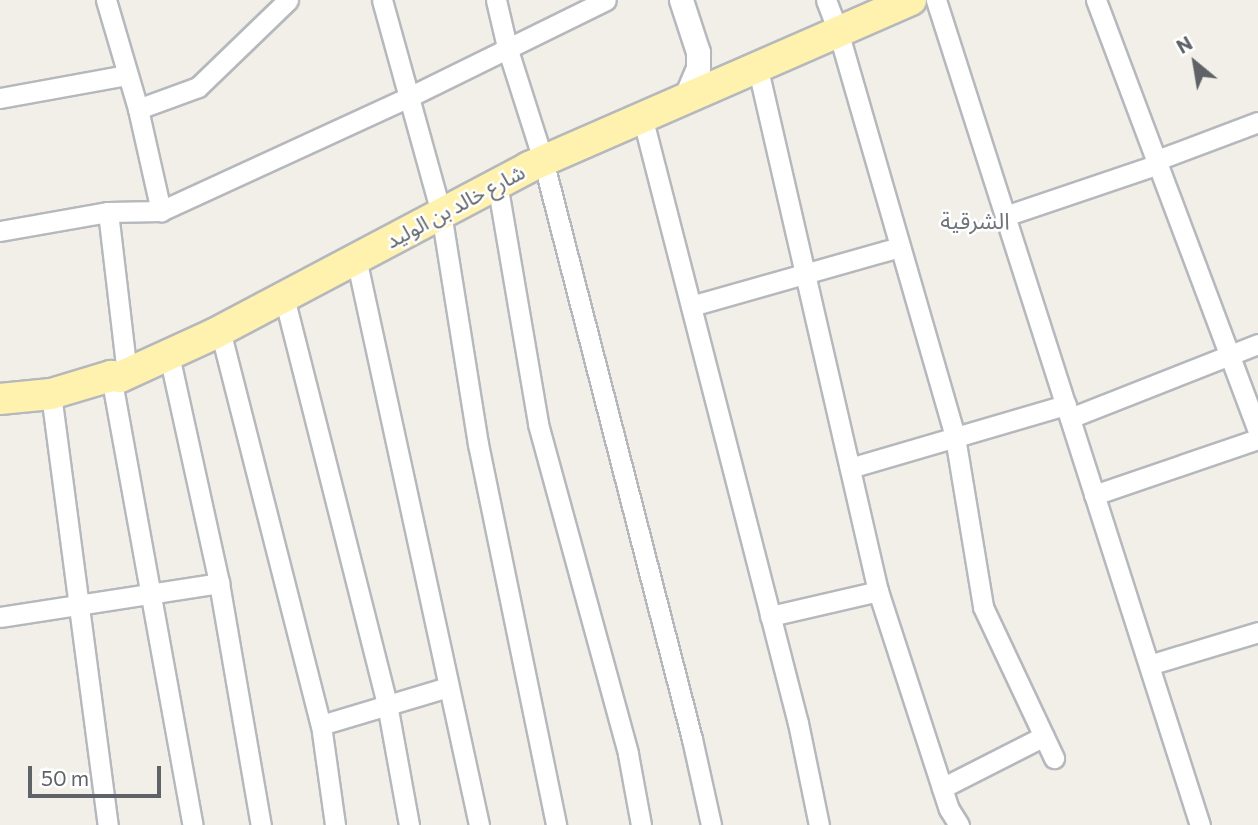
<!DOCTYPE html>
<meta charset="utf-8">
<style>
body{margin:0}
#map{position:relative;width:1258px;height:825px;overflow:hidden;background:#f1efe8;font-family:Commissioner,"Noto Sans Arabic",sans-serif}
div>[style]{position:absolute}
.roads{filter:drop-shadow(2px 0 #b5b8bc) drop-shadow(-2px 0 #b5b8bc) drop-shadow(0 2px #b5b8bc) drop-shadow(0 -2px #b5b8bc)}
.minor>*{height:19px;margin:-9.5px;padding:0 9.5px;transform-origin:9.5px;border-radius:9.5px;background:#fff}
.tertiary>*{height:23px;margin:-11.5px;padding:0 11.5px;transform-origin:11.5px;border-radius:11.5px;background:#fff}
.primary>*{height:30px;margin:-15px;padding:0 15px;transform-origin:15px;border-radius:15px;background:#fff2af}
span{translate:-50% -50%;white-space:nowrap;text-align:center;line-height:1.15;-webkit-text-stroke:5px #fff;paint-order:stroke}
.street-label{font-size:21px;color:#5f6368}
.neighbourhood-label{font-size:23px;color:#70757a}
.north{position:absolute;left:1160px;top:28px;width:70px;height:70px;-webkit-text-stroke:5px #fff;paint-order:stroke;rotate:330deg;font-size:19px;font-weight:700;line-height:28px;text-align:center;color:#5f6368}
.north::after{content:'';display:block;margin:auto;width:24px;height:32px;background:#5f6368;clip-path:polygon(50% 0,100% 100%,50% 72%,0 100%)}
.scale{position:absolute;left:28px;top:766px;width:133px;height:32px;box-sizing:border-box;border:4px solid #5f6368;border-top:0;padding-left:9px;font-size:21px;line-height:24px;white-space:nowrap;color:#5f6368;-webkit-text-stroke:5px #fff;paint-order:stroke}
</style>
<div id="map">
<div class="roads">
<div class="minor">
<div style="left:106px;top:0;width:114px;rotate:73.6deg"></div>
<div style="left:138px;top:109px;width:105px;rotate:77.3deg"></div>
<div style="left:382px;top:0;width:221px;rotate:74.5deg"></div>
<div style="left:441px;top:213px;width:234px;rotate:80.9deg"></div>
<div style="left:478px;top:444px;width:389px;rotate:78.4deg"></div>
<div style="left:496px;top:0;width:48px;rotate:76.8deg"></div>
<div style="left:507px;top:47px;width:119px;rotate:72.3deg"></div>
<div style="left:543px;top:160px;width:598px;rotate:75.57deg"></div>
<div style="left:692px;top:739px;width:88px;rotate:77.5deg"></div>
<div style="left:826px;top:0;width:33px;rotate:69deg"></div>
<div style="left:838px;top:31px;width:423px;rotate:73.9deg"></div>
<div style="left:955px;top:437px;width:172px;rotate:80.6deg"></div>
<div style="left:983px;top:607px;width:167px;rotate:64.8deg"></div>
<div style="left:936px;top:0;width:866px;rotate:72.26deg"></div>
<div style="left:1096px;top:0;width:460px;rotate:69.4deg"></div>
<div style="left:757px;top:65px;width:540px;rotate:77.05deg"></div>
<div style="left:878px;top:591px;width:229px;rotate:72deg"></div>
<div style="left:949px;top:809px;width:19px;rotate:58deg"></div>
<div style="left:0;top:98px;width:128px;rotate:-10.3deg"></div>
<div style="left:138px;top:109px;width:64px;rotate:-20.1deg"></div>
<div style="left:198px;top:87px;width:125px;rotate:-44deg"></div>
<div style="left:642px;top:116px;width:627px;rotate:75.59deg"></div>
<div style="left:798px;top:723px;width:104px;rotate:78.4deg"></div>
<div style="left:1157px;top:160px;width:108px;rotate:-20.6deg"></div>
<div style="left:497px;top:183px;width:244px;rotate:80.3deg"></div>
<div style="left:538px;top:424px;width:342px;rotate:74.7deg"></div>
<div style="left:628px;top:754px;width:72px;rotate:79.6deg"></div>
<div style="left:108px;top:212px;width:163px;rotate:83.3deg"></div>
<div style="left:1005px;top:216px;width:163px;rotate:-18.7deg"></div>
<div style="left:0;top:231px;width:110px;rotate:-10deg"></div>
<div style="left:108px;top:212px;width:53px;rotate:-1.1deg"></div>
<div style="left:161px;top:211px;width:275px;rotate:-24.7deg"></div>
<div style="left:411px;top:96px;width:217px;rotate:-26.2deg"></div>
<div style="left:356px;top:258px;width:580px;rotate:77.76deg"></div>
<div style="left:284px;top:297px;width:420px;rotate:75.8deg"></div>
<div style="left:387px;top:704px;width:123px;rotate:79.7deg"></div>
<div style="left:691px;top:306px;width:217px;rotate:-15.8deg"></div>
<div style="left:220px;top:330px;width:408px;rotate:75.7deg"></div>
<div style="left:321px;top:725px;width:101px;rotate:82deg"></div>
<div style="left:169px;top:355px;width:233px;rotate:77.6deg"></div>
<div style="left:219px;top:583px;width:246px;rotate:80.2deg"></div>
<div style="left:111px;top:376px;width:456px;rotate:79.7deg"></div>
<div style="left:51px;top:394px;width:435px;rotate:82.5deg"></div>
<div style="left:1070px;top:418px;width:202px;rotate:-21.5deg"></div>
<div style="left:850px;top:468px;width:225px;rotate:-16.3deg"></div>
<div style="left:1094px;top:495px;width:173px;rotate:-18.9deg"></div>
<div style="left:770px;top:616px;width:111px;rotate:-13deg"></div>
<div style="left:0;top:617px;width:222px;rotate:-8.8deg"></div>
<div style="left:1149px;top:665px;width:114px;rotate:-16.8deg"></div>
<div style="left:321px;top:725px;width:133px;rotate:-16.7deg"></div>
<div style="left:942px;top:788px;width:114px;rotate:-27deg"></div>
</div>
<div class="tertiary">
<div style="left:681px;top:0;width:55px;rotate:71.9deg"></div>
<div style="left:698px;top:52px;width:16px;rotate:90deg"></div>
<div style="left:698px;top:68px;width:30px;rotate:113deg"></div>
</div>
<div class="primary">
<div style="left:0;top:399px;width:51px;rotate:-5.6deg"></div>
<div style="left:51px;top:394px;width:63px;rotate:-16.7deg"></div>
<div style="left:111px;top:376px;width:9px;rotate:6deg"></div>
<div style="left:120px;top:377px;width:103px;rotate:-24.6deg"></div>
<div style="left:214px;top:334px;width:357px;rotate:-27.9deg"></div>
<div style="left:529px;top:167px;width:417px;rotate:-23.6deg"></div>
</div>
</div>
<div class="street-label">
<span style="left:455px;top:206px;rotate:-28deg">شارع خالد بن الوليد</span>
</div>
<div class="neighbourhood-label">
<span style="left:975px;top:220px">الشرقية</span>
</div>
<div class="north">N</div>
<div class="scale">50 m</div>
</div>
